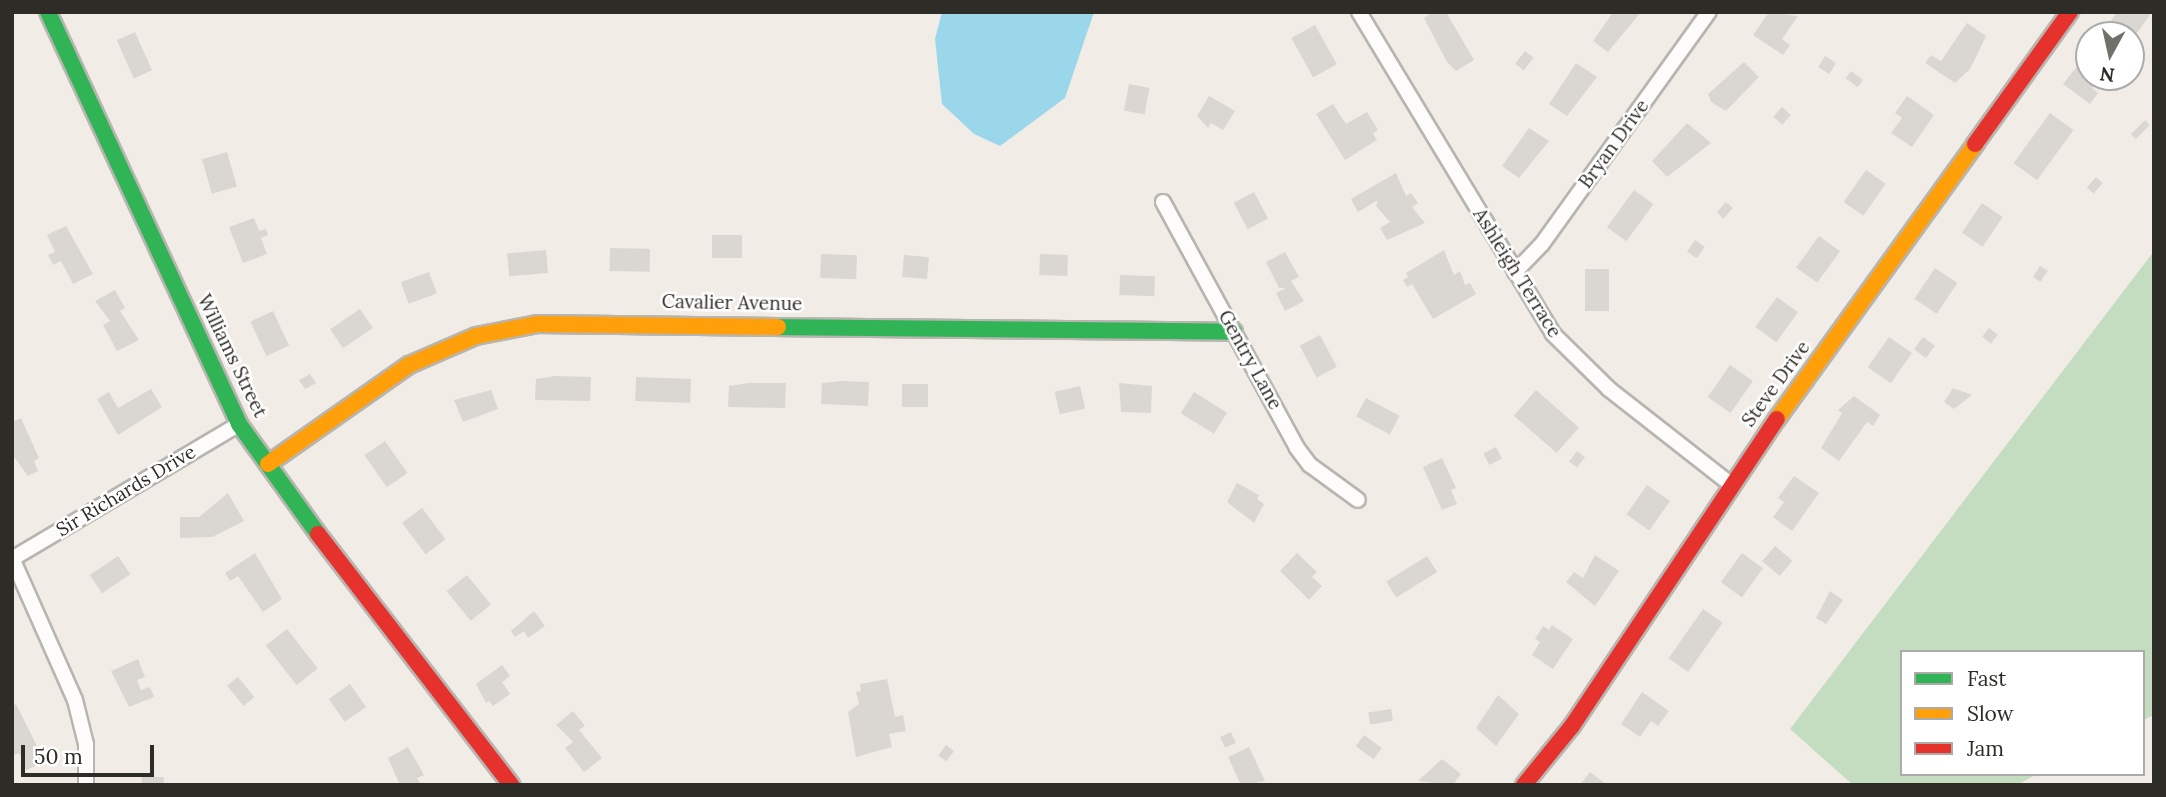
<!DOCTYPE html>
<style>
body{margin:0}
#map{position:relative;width:2166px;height:797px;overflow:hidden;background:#f1ede6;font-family:Lora,serif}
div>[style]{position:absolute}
.green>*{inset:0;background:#c4ddc0}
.water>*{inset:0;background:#9bd7ea}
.building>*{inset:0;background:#dad6d2;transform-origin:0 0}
.roads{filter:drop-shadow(2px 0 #b8b5b1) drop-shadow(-2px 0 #b8b5b1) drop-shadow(0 2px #b8b5b1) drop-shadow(0 -2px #b8b5b1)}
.street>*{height:14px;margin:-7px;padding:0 7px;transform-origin:7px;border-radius:7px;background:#fdfcfb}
.fast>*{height:16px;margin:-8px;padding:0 8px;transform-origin:8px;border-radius:8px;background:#30b455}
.slow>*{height:16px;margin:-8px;padding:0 8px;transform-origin:8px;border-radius:8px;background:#ff9f0a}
.jam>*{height:16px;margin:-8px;padding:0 8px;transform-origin:8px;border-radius:8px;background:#e5322d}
span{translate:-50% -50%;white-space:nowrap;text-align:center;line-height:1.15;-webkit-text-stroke:5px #fff;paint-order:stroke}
.street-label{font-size:19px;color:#2e2c27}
.frame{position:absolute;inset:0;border:14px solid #2e2c27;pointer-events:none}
.legend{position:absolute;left:1900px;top:650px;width:245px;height:126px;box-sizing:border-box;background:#fff;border:2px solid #ababa9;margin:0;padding:9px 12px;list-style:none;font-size:21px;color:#2e2c27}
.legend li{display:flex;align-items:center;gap:14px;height:35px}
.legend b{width:35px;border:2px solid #ababa9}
.north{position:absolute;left:2075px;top:21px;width:70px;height:70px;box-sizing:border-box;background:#fff;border:2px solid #ababa9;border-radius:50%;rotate:188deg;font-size:19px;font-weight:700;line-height:28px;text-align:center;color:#2e2c27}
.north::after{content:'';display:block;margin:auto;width:24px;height:32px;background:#72706a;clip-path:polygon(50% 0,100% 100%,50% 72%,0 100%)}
.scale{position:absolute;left:21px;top:745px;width:133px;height:32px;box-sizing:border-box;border:4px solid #2e2c27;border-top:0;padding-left:9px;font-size:21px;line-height:24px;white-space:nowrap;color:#2e2c27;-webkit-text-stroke:5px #fff;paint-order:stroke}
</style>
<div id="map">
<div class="green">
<div style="clip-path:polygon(2154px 251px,2154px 715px,2143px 720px,2143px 652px,1902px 652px,1902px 774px,2037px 774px,2017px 785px,1853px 785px,1790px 729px)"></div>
</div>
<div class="water">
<div style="clip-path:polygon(942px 12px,1094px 12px,1065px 98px,1000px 146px,974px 134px,942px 104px,935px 39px)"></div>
</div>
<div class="building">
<div style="clip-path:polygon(1433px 12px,1446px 12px,1474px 60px,1456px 71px,1447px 62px,1424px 18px)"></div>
<div style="clip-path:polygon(1613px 12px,1641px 12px,1608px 52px,1593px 41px)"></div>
<div style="clip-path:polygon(1769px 12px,1798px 16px,1782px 39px,1790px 45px,1783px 55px,1753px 35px)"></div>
<div style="clip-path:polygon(2117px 12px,2152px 12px,2134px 37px,2111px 21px)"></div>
<div style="clip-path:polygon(1967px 23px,1986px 36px,1970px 69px,1955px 83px,1925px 63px,1931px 55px,1941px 61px)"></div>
<div style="left:1315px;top:25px;width:45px;height:27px;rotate:61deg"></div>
<div style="left:135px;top:32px;width:42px;height:20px;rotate:66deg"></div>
<div style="left:1525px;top:51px;width:11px;height:16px;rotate:38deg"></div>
<div style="clip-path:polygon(2089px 51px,2089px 77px,2100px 77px,2092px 88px,2098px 93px,2090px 104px,2063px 84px)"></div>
<div style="left:1825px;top:56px;width:13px;height:13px;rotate:32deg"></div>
<div style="clip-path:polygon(1744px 62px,1759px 77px,1726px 111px,1711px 102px,1708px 94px)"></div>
<div style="clip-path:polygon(1576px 63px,1597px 77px,1567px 116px,1549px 104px)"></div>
<div style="left:1851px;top:71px;width:15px;height:9px;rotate:37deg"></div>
<div style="left:1129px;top:84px;width:21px;height:27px;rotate:11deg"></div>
<div style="clip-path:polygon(1209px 96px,1235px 111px,1223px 130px,1211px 123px,1208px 128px,1197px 116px)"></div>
<div style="clip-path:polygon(1907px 96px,1934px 115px,1912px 147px,1891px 133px,1902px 118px,1895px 113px)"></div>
<div style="clip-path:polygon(1333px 104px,1346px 124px,1367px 112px,1378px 130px,1373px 134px,1377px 140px,1345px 160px,1316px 114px)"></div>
<div style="left:1782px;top:107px;width:12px;height:13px;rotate:42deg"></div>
<div style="left:2050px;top:113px;width:29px;height:62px;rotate:36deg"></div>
<div style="left:2145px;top:120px;width:7px;height:20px;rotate:45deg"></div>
<div style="clip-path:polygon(1687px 123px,1711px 143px,1667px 177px,1652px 161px)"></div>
<div style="clip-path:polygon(1529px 128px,1549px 141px,1519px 178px,1502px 166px)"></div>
<div style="left:227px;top:152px;width:36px;height:26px;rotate:74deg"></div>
<div style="left:1866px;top:170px;width:24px;height:39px;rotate:35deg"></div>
<div style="clip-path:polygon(1396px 173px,1406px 196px,1411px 193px,1418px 203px,1412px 207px,1425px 223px,1387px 240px,1380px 228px,1390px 222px,1376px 206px,1378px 200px,1358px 212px,1351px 199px)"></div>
<div style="left:2096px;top:177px;width:9px;height:14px;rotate:41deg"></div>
<div style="left:1634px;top:190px;width:24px;height:46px;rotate:36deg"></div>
<div style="left:1254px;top:192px;width:30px;height:23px;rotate:62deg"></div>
<div style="left:1726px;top:202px;width:9px;height:14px;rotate:41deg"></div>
<div style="left:1982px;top:203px;width:25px;height:36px;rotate:34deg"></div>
<div style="clip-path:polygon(254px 218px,259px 231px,266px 229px,268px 235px,261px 238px,267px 254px,243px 263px,229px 227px)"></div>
<div style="clip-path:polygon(66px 226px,93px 274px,73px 284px,61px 261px,53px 265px,48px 255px,55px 252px,47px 235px)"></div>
<div style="left:712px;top:235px;width:30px;height:23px"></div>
<div style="left:1819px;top:236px;width:26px;height:39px;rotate:36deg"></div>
<div style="left:1695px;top:240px;width:12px;height:14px;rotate:35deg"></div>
<div style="left:610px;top:248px;width:40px;height:23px;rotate:1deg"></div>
<div style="left:546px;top:250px;width:23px;height:39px;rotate:85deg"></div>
<div style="clip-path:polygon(1444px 250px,1454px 275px,1460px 271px,1465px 285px,1470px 283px,1476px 294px,1433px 319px,1412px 284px,1407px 287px,1403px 280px,1408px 277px,1406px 273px)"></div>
<div style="clip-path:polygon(1285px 252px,1299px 277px,1291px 281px,1304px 301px,1285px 311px,1276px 293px,1286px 288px,1279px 288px,1266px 262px)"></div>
<div style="left:821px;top:254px;width:36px;height:24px;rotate:2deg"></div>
<div style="left:1040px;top:254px;width:28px;height:21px;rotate:2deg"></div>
<div style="left:904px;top:255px;width:25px;height:22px;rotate:5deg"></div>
<div style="left:2040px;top:266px;width:9px;height:13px;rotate:32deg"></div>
<div style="left:1935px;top:268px;width:27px;height:37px;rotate:34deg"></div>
<div style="left:1585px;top:269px;width:24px;height:42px"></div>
<div style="left:429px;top:272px;width:23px;height:30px;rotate:70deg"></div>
<div style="left:1120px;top:275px;width:35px;height:20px;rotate:2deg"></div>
<div style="clip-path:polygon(115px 290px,125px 308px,120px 311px,139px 340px,117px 351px,103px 325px,110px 321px,95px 301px)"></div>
<div style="left:1777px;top:297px;width:26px;height:37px;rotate:36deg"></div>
<div style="left:360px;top:309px;width:23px;height:36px;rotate:56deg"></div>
<div style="left:273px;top:311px;width:38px;height:25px;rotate:65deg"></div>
<div style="left:1989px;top:328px;width:11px;height:11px;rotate:38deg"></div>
<div style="left:1320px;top:335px;width:36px;height:23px;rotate:62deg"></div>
<div style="left:1889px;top:337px;width:28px;height:37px;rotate:35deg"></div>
<div style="left:1923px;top:337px;width:15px;height:15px;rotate:37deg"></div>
<div style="left:1730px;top:365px;width:28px;height:39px;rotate:35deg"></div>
<div style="clip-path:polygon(310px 374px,316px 383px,305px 389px,299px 380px)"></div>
<div style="clip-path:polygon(555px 376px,591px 377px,590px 401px,535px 400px,536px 379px)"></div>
<div style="left:691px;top:379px;width:24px;height:55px;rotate:92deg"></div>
<div style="clip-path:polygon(842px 381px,869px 382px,868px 406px,821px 404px,822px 383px)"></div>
<div style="clip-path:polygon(749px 383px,786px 383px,785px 408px,728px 407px,729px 386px)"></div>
<div style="clip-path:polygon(1119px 383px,1152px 386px,1151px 413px,1121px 412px)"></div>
<div style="left:902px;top:384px;width:26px;height:23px"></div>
<div style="left:1080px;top:386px;width:23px;height:26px;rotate:77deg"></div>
<div style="clip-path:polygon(1953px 388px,1972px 395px,1954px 409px,1944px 402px)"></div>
<div style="clip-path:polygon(151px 389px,162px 407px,118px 435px,97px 399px,109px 392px,118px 408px)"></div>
<div style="clip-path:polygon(491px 390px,498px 409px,463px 422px,454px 400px)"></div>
<div style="left:1536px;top:390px;width:57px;height:34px;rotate:41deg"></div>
<div style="left:1194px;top:392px;width:39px;height:25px;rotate:32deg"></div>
<div style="clip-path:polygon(1854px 396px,1880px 415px,1873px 426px,1867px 422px,1839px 461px,1821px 448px,1842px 413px,1838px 410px)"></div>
<div style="left:1366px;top:398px;width:38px;height:21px;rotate:28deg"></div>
<div style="clip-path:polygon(21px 418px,39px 458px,34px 461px,38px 471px,28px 476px,12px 454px,12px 422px)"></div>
<div style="left:385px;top:441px;width:39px;height:25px;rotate:55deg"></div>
<div style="left:1496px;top:447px;width:13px;height:14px;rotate:63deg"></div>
<div style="left:1577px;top:451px;width:10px;height:13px;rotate:37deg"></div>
<div style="clip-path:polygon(1442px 458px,1456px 488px,1451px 490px,1457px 504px,1442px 510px,1423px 467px)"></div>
<div style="clip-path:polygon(1794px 476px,1819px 493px,1792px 531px,1773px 517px,1784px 502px,1778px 498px)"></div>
<div style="clip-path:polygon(1237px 483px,1259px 495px,1257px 499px,1264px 504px,1254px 523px,1227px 502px)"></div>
<div style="left:1647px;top:485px;width:28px;height:36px;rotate:35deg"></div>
<div style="clip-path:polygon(228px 493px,244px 521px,212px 537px,180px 538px,180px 517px,199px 517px)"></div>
<div style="left:422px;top:508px;width:39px;height:25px;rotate:53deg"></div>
<div style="left:1775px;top:546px;width:23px;height:20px;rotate:40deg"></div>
<div style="clip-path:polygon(255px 553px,282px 599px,263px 612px,238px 576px,230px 581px,225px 573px)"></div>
<div style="clip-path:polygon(1297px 553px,1317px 572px,1312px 577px,1322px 586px,1309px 600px,1280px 571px)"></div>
<div style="left:1742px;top:553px;width:26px;height:36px;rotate:36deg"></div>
<div style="clip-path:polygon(1595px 555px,1619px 571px,1595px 606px,1566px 582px,1574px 572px,1583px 578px)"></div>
<div style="left:118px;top:556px;width:22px;height:34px;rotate:56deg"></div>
<div style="left:1427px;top:556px;width:19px;height:48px;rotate:58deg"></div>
<div style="left:467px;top:575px;width:38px;height:26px;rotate:51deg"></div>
<div style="clip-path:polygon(1830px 591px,1843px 600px,1826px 624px,1816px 618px)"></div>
<div style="left:1703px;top:609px;width:24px;height:60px;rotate:35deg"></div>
<div style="clip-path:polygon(534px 611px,545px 626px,528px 638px,524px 631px,515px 637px,511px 631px)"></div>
<div style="clip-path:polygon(1552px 625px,1573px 639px,1553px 669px,1532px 655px,1540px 642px,1535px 639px,1543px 626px,1549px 630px)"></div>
<div style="left:287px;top:629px;width:50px;height:27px;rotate:52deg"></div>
<div style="clip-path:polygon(138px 659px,145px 677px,137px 680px,141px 690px,150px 687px,154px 697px,129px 707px,111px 671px)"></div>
<div style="clip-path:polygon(502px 665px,510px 676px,502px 682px,510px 694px,493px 706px,489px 701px,486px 703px,476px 684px)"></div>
<div style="left:238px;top:677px;width:26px;height:14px;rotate:51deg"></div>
<div style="clip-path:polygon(887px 679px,895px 717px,903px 715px,906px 731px,889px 734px,892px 747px,856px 757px,848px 712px,859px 704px,856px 692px,861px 691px,860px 684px)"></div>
<div style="left:350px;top:684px;width:28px;height:26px;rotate:55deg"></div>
<div style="clip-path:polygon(1642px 692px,1669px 711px,1658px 726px,1651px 721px,1640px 737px,1621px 724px)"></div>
<div style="clip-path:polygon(1498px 695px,1519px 714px,1496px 746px,1476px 728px)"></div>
<div style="clip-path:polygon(16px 704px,45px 762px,26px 770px,19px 753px,12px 756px,12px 706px)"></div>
<div style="left:1391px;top:709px;width:12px;height:23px;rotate:81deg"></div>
<div style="clip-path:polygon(573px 711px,585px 726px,579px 730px,602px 758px,584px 772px,565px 748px,573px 742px,556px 725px)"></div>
<div style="left:1231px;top:732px;width:12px;height:12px;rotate:66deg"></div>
<div style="left:1364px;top:735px;width:22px;height:14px;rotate:36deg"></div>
<div style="left:946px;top:745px;width:10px;height:13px;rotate:37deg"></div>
<div style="clip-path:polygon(408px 747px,424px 775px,417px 778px,421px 785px,400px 785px,388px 758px)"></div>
<div style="clip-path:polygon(1249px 747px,1265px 781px,1241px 785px,1228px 757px)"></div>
<div style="clip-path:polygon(1442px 759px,1461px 774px,1453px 785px,1418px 781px)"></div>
<div style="clip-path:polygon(1590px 772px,1607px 785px,1580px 785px)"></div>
<div style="left:142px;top:776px;width:22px;height:9px;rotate:3deg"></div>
</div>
<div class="roads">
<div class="street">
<div style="left:1359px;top:12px;width:376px;rotate:58.9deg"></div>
<div style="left:1553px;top:334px;width:78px;rotate:44.5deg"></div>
<div style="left:1609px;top:389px;width:154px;rotate:38.1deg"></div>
<div style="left:1163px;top:202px;width:280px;rotate:61.4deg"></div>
<div style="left:1297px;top:448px;width:21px;rotate:53deg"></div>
<div style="left:1310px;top:465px;width:59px;rotate:36.1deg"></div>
<div style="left:1515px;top:272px;width:39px;rotate:-46deg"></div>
<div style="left:1542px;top:244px;width:286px;rotate:-54.3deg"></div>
<div style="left:12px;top:558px;width:155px;rotate:66.1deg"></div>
<div style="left:75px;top:700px;width:45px;rotate:76deg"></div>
<div style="left:86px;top:744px;width:41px;rotate:90deg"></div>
<div style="left:12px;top:559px;width:264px;rotate:-30.7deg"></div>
</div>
<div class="fast">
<div style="left:48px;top:12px;width:454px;rotate:65.1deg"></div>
<div style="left:239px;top:424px;width:135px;rotate:54.3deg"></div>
<div style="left:778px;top:327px;width:456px;rotate:0.6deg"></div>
</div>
<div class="slow">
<div style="left:1777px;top:419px;width:339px;rotate:-54.2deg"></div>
<div style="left:268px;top:464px;width:172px;rotate:-35.1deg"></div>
<div style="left:409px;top:365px;width:73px;rotate:-23.4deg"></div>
<div style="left:476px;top:336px;width:62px;rotate:-11.1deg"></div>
<div style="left:537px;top:324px;width:241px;rotate:0.7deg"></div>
</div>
<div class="jam">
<div style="left:1975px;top:144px;width:163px;rotate:-54.3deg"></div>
<div style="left:318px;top:534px;width:317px;rotate:52.4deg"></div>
<div style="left:1524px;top:785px;width:76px;rotate:-50.9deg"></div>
<div style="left:1572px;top:726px;width:369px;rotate:-56.3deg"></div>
</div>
</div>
<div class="street-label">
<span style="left:1614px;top:144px;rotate:-54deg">Bryan Drive</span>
<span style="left:1517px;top:273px;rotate:58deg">Ashleigh Terrace</span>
<span style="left:732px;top:303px;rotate:1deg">Cavalier Avenue</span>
<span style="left:232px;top:356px;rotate:64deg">Williams Street</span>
<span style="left:1250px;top:360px;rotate:61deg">Gentry Lane</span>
<span style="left:1776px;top:384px;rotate:-54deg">Steve Drive</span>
<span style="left:126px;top:491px;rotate:-31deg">Sir Richards Drive</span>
</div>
<div class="frame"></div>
<ul class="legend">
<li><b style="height:9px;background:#30b455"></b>Fast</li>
<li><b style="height:9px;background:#ff9f0a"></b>Slow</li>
<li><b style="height:9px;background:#e5322d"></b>Jam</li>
</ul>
<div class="north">N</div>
<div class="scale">50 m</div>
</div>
